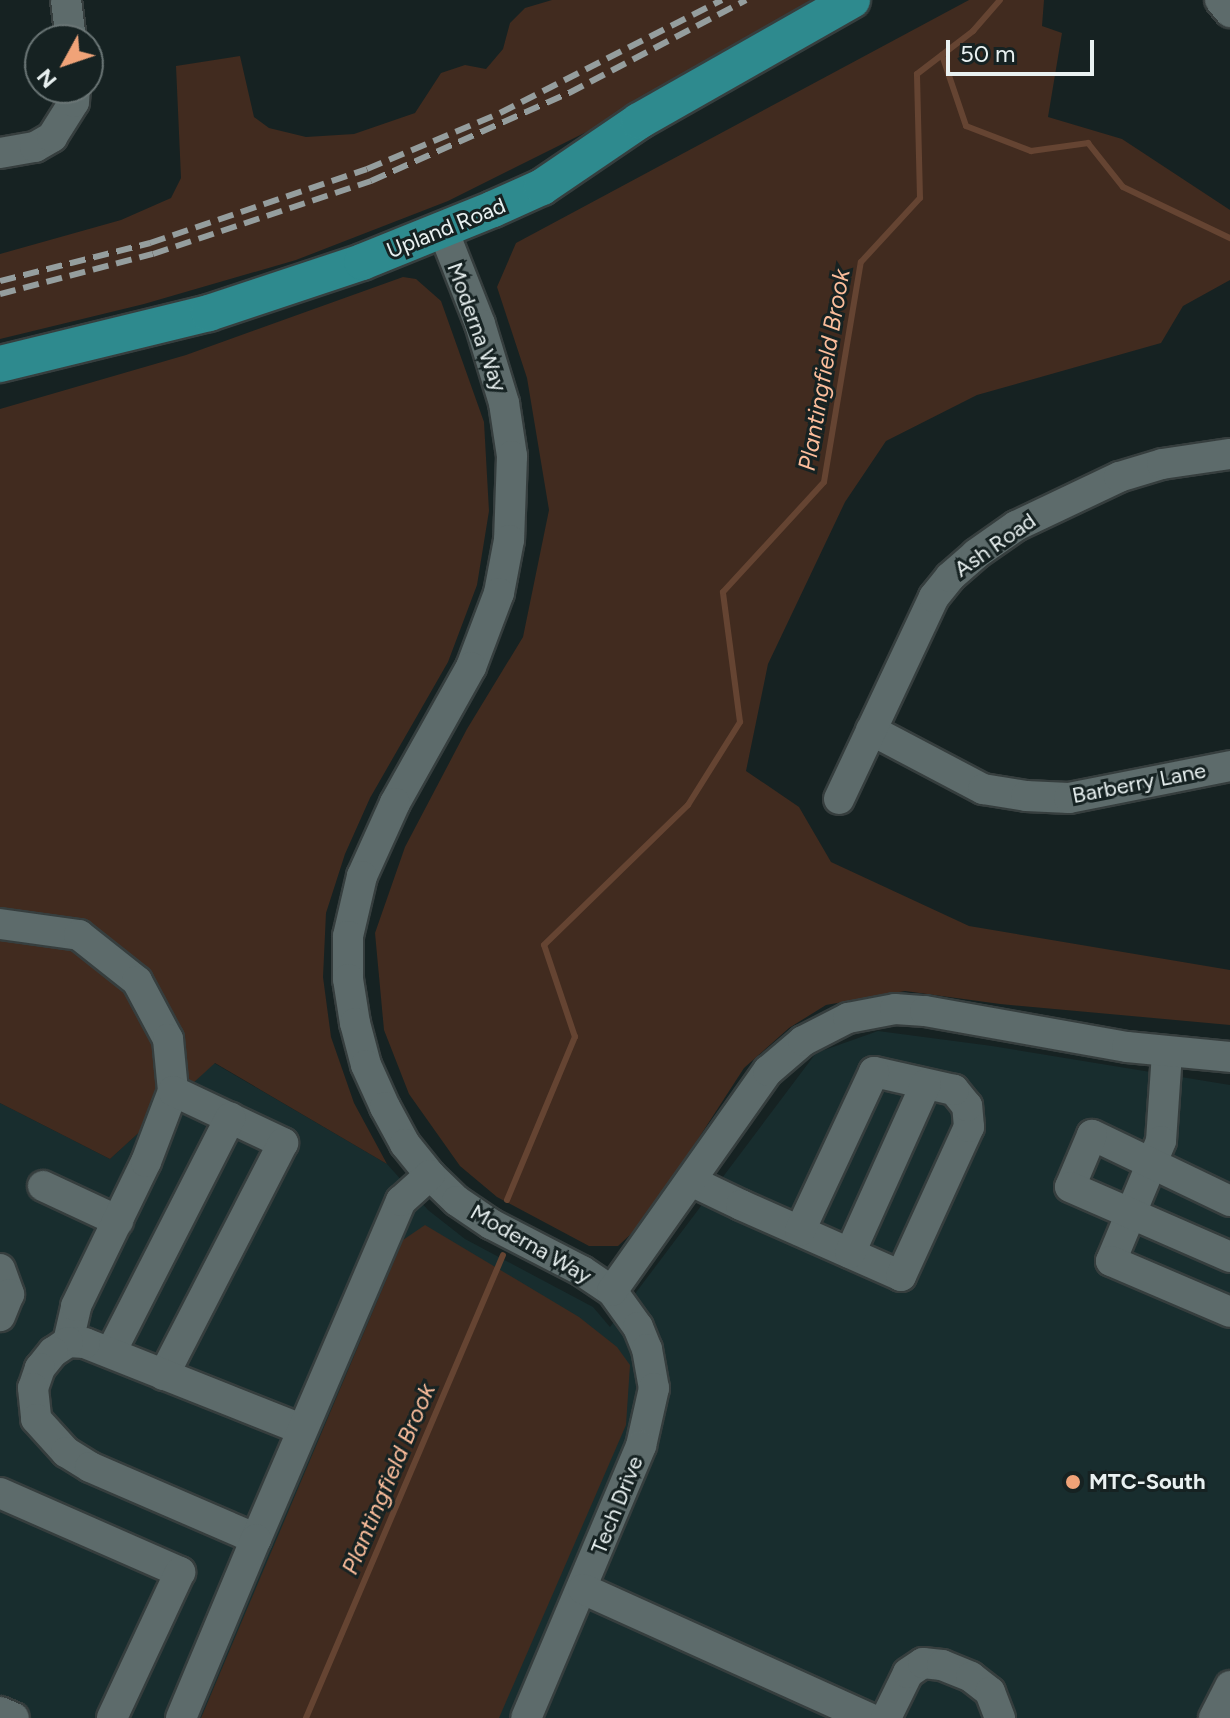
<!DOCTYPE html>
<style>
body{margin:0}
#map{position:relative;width:1230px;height:1718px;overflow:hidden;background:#162222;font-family:Figtree,sans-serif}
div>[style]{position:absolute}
.built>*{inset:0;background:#182d2e}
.green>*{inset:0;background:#412b1f}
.stream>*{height:6px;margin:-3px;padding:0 3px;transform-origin:3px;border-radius:3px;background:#654432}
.roads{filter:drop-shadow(2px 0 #363e3e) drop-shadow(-2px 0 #363e3e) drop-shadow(0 2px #363e3e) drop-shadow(0 -2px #363e3e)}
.minor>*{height:30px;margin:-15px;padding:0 15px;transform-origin:15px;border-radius:15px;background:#5d6b6b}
.major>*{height:36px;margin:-18px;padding:0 18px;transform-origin:18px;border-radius:18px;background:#2e8a8e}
.rail>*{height:6px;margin-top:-3px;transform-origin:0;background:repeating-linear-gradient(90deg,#959e9e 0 16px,transparent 0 24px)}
.dots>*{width:22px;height:22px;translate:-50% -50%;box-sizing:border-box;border:4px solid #162222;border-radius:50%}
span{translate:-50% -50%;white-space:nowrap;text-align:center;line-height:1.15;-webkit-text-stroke:6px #162222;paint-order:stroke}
.street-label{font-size:22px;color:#e9f1f1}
.poi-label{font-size:22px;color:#e9f1f1;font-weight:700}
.left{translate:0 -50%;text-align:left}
.water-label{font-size:24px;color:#fbbd9b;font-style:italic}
.north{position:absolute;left:24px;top:24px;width:80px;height:80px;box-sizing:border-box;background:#162222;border:2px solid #6a7575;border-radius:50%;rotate:230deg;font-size:22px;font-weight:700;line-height:32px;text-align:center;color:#e9f1f1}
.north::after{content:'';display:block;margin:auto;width:28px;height:36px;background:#f0a378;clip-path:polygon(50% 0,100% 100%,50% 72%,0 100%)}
.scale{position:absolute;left:946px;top:40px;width:148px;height:36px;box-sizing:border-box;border:4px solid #e9f1f1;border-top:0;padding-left:10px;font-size:24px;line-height:28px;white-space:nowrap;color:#e9f1f1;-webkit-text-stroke:6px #162222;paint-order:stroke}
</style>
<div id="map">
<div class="built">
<div style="clip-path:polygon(878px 1031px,992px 1046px,1230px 1085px,1230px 1718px,0 1718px,0 1103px,110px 1159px,214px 1063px,387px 1164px,428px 1210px,465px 1239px,593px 1307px,610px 1327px,816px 1053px)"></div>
</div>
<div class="green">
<div style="clip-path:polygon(552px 0,825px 0,721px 65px,448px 201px,296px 260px,144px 304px,0 339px,0 254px,121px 220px,171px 198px,181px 178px,176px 66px,240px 56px,254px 117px,269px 128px,306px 137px,354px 134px,415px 113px,441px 73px,465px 65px,486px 69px,503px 49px,510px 23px,525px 8px)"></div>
<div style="clip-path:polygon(969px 0,1044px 0,1042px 26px,1062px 33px,1048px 117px,1122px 139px,1230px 210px,1230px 280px,1183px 306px,1161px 343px,977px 395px,886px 441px,845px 502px,768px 664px,746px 771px,799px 807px,831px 862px,969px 926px,1230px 970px,1230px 1025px,1000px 1004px,905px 991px,826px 1005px,789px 1028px,744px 1068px,645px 1221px,618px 1246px,589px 1246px,497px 1197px,460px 1166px,409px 1094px,384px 1030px,375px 933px,405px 847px,467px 729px,523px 637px,549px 510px,527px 378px,497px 287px,516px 243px)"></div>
<div style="clip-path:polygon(403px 277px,416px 279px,441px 301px,484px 422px,489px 511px,477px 585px,448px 662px,370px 798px,345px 854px,326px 913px,323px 977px,331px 1037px,354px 1103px,387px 1164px,215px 1063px,110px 1159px,0 1103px,0 409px,186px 355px)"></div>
<div style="clip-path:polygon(425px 1225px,579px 1317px,617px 1347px,630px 1365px,626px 1425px,499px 1718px,201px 1718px,403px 1240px)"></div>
</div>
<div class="stream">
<div style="left:942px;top:55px;width:75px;rotate:71.3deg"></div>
<div style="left:966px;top:126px;width:70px;rotate:21deg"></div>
<div style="left:1031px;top:151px;width:58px;rotate:-8deg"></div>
<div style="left:1088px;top:143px;width:56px;rotate:51.5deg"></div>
<div style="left:1123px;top:187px;width:119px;rotate:25.5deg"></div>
<div style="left:507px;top:1200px;width:177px;rotate:-67.4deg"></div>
<div style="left:575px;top:1037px;width:97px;rotate:-108.6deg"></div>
<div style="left:544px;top:945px;width:201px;rotate:-44.2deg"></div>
<div style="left:688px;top:805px;width:98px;rotate:-57.9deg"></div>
<div style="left:740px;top:722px;width:131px;rotate:-97.5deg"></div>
<div style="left:723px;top:592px;width:149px;rotate:-47.4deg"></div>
<div style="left:824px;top:482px;width:223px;rotate:-80.5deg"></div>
<div style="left:861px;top:262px;width:87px;rotate:-47.3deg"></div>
<div style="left:920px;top:198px;width:124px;rotate:-91.4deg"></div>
<div style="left:917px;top:74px;width:71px;rotate:-37.5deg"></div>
<div style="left:973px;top:31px;width:41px;rotate:-48.9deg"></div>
<div style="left:306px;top:1718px;width:503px;rotate:-66.95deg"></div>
</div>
<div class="roads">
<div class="minor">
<div style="left:66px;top:0;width:40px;rotate:82.9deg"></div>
<div style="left:1220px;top:0;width:16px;rotate:50deg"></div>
<div style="left:0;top:153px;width:36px;rotate:-10deg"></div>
<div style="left:35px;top:147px;width:20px;rotate:-30deg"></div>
<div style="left:52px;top:137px;width:41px;rotate:-57.8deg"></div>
<div style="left:74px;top:102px;width:14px;rotate:-86deg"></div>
<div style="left:443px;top:230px;width:101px;rotate:68.5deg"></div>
<div style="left:480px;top:324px;width:83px;rotate:73.1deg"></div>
<div style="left:504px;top:403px;width:54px;rotate:81.4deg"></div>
<div style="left:512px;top:456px;width:84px;rotate:92deg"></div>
<div style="left:509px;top:540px;width:54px;rotate:100.7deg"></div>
<div style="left:499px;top:593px;width:79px;rotate:110.7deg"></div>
<div style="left:471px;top:667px;width:156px;rotate:119.2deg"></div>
<div style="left:395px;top:803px;width:80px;rotate:114.3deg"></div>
<div style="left:362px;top:876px;width:62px;rotate:103.1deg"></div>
<div style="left:348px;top:936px;width:43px;rotate:90deg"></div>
<div style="left:348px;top:979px;width:45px;rotate:81deg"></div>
<div style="left:355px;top:1023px;width:43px;rotate:75.3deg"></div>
<div style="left:366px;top:1065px;width:46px;rotate:65.7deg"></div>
<div style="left:385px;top:1107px;width:42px;rotate:61.6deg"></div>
<div style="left:405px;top:1144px;width:40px;rotate:51deg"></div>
<div style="left:430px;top:1175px;width:37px;rotate:44deg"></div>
<div style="left:457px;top:1201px;width:41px;rotate:34.1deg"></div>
<div style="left:491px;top:1224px;width:102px;rotate:27.3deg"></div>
<div style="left:582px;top:1271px;width:36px;rotate:34deg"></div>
<div style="left:612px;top:1291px;width:44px;rotate:54.2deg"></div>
<div style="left:638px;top:1327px;width:24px;rotate:68deg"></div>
<div style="left:647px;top:1349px;width:40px;rotate:80deg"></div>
<div style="left:654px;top:1388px;width:59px;rotate:102.6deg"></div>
<div style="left:641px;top:1446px;width:295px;rotate:112.9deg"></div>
<div style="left:871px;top:730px;width:127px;rotate:27.8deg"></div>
<div style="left:983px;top:789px;width:44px;rotate:9.2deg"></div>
<div style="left:1026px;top:796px;width:43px;rotate:2.7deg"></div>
<div style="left:1069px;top:798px;width:164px;rotate:-11.2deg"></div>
<div style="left:839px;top:799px;width:223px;rotate:-64.8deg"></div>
<div style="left:934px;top:597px;width:26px;rotate:-51deg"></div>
<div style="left:950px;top:577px;width:35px;rotate:-41deg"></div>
<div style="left:976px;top:554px;width:49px;rotate:-35deg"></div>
<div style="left:1016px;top:526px;width:114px;rotate:-25.4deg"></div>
<div style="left:1119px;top:477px;width:45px;rotate:-16.8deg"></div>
<div style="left:1162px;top:464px;width:69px;rotate:-8.4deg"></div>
<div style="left:0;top:924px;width:80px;rotate:7.9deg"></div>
<div style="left:79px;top:935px;width:74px;rotate:38.4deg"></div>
<div style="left:137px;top:981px;width:66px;rotate:61.9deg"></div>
<div style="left:168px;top:1039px;width:52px;rotate:84.5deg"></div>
<div style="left:1167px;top:1053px;width:88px;rotate:93.9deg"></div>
<div style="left:1161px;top:1141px;width:130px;rotate:112.6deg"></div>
<div style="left:1111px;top:1261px;width:129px;rotate:23.2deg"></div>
<div style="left:691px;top:1181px;width:55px;rotate:25.6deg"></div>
<div style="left:741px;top:1205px;width:175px;rotate:23.9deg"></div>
<div style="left:901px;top:1276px;width:164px;rotate:-65.5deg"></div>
<div style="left:969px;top:1127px;width:21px;rotate:-95deg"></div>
<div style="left:967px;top:1106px;width:21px;rotate:-129deg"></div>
<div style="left:954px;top:1090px;width:82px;rotate:-167.3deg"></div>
<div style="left:874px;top:1072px;width:175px;rotate:115deg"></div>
<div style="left:43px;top:1186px;width:83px;rotate:25deg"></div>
<div style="left:1230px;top:1201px;width:153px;rotate:-154.4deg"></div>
<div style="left:1092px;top:1135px;width:56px;rotate:112.9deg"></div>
<div style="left:1070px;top:1187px;width:175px;rotate:23.6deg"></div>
<div style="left:850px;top:1253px;width:185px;rotate:-65.8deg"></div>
<div style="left:0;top:1269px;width:27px;rotate:70deg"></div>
<div style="left:9px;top:1294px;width:24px;rotate:112deg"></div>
<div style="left:612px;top:1291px;width:270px;rotate:-54.7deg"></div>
<div style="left:768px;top:1071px;width:46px;rotate:-40.6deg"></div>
<div style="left:803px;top:1041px;width:51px;rotate:-27.1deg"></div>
<div style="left:848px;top:1018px;width:48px;rotate:-10.8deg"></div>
<div style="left:895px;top:1009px;width:30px;rotate:4deg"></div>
<div style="left:925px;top:1011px;width:205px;rotate:10.1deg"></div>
<div style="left:1127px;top:1047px;width:103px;rotate:5.5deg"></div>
<div style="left:68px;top:1342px;width:37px;rotate:-77deg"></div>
<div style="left:76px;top:1306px;width:160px;rotate:-64.1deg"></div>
<div style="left:146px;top:1162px;width:76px;rotate:-69.2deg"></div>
<div style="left:173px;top:1091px;width:122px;rotate:25.3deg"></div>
<div style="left:283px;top:1143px;width:261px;rotate:117.2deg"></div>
<div style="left:111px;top:1352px;width:263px;rotate:-63deg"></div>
<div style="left:301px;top:1429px;width:232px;rotate:-158.3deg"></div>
<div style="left:85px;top:1343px;width:17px;rotate:-177deg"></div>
<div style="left:68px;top:1342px;width:18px;rotate:146deg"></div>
<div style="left:53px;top:1352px;width:21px;rotate:129deg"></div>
<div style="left:40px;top:1368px;width:21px;rotate:109deg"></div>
<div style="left:33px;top:1388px;width:31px;rotate:84deg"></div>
<div style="left:36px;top:1419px;width:45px;rotate:47.7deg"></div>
<div style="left:66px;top:1452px;width:28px;rotate:32deg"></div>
<div style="left:90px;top:1467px;width:181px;rotate:23.4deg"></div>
<div style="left:256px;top:1539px;width:368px;rotate:-66.8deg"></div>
<div style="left:401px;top:1201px;width:39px;rotate:-42deg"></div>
<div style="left:0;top:1493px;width:197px;rotate:23.7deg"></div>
<div style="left:180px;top:1572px;width:161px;rotate:115deg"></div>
<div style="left:583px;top:1589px;width:314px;rotate:24.3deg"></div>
<div style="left:0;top:1712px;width:15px;rotate:23deg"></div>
<div style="left:181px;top:1718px;width:194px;rotate:-67.3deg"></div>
<div style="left:886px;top:1718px;width:50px;rotate:-63.9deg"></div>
<div style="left:908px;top:1673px;width:18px;rotate:-34deg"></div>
<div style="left:923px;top:1663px;width:19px;rotate:6deg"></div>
<div style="left:942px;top:1665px;width:31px;rotate:22deg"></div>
<div style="left:971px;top:1677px;width:24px;rotate:38deg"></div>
<div style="left:990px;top:1692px;width:28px;rotate:69deg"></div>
<div style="left:1214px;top:1718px;width:36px;rotate:-63deg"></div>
</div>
<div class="major">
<div style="left:0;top:364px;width:215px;rotate:-13.7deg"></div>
<div style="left:209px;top:313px;width:161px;rotate:-18.4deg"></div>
<div style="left:362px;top:262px;width:141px;rotate:-22deg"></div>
<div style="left:493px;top:209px;width:54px;rotate:-24.2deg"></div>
<div style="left:542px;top:187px;width:117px;rotate:-34.2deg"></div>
<div style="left:639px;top:121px;width:245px;rotate:-29.6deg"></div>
</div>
</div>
<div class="rail">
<div style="left:0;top:281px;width:155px;rotate:-14.2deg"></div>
<div style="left:150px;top:243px;width:229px;rotate:-18.8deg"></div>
<div style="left:367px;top:169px;width:144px;rotate:-22.8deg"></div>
<div style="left:500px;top:113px;width:249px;rotate:-27deg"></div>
<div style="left:0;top:294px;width:158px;rotate:-14.7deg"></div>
<div style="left:153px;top:254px;width:230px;rotate:-18.5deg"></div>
<div style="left:371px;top:181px;width:217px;rotate:-24deg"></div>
<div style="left:569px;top:93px;width:200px;rotate:-27.7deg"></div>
</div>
<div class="dots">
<div style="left:1073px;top:1482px;background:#f0a378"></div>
</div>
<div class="street-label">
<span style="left:446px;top:228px;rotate:-22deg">Upland Road</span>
<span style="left:477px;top:327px;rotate:70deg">Moderna Way</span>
<span style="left:995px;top:545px;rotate:-35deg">Ash Road</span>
<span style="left:1139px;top:783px;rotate:-11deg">Barberry Lane</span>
<span style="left:531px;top:1244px;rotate:30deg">Moderna Way</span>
<span style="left:617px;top:1505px;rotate:-68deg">Tech Drive</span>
</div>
<div class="poi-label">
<span class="left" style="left:1089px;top:1482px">MTC-South</span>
</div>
<div class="water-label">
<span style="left:824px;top:370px;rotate:-80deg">Plantingfield Brook</span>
<span style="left:388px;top:1479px;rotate:-67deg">Plantingfield Brook</span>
</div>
<div class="north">N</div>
<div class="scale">50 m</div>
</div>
